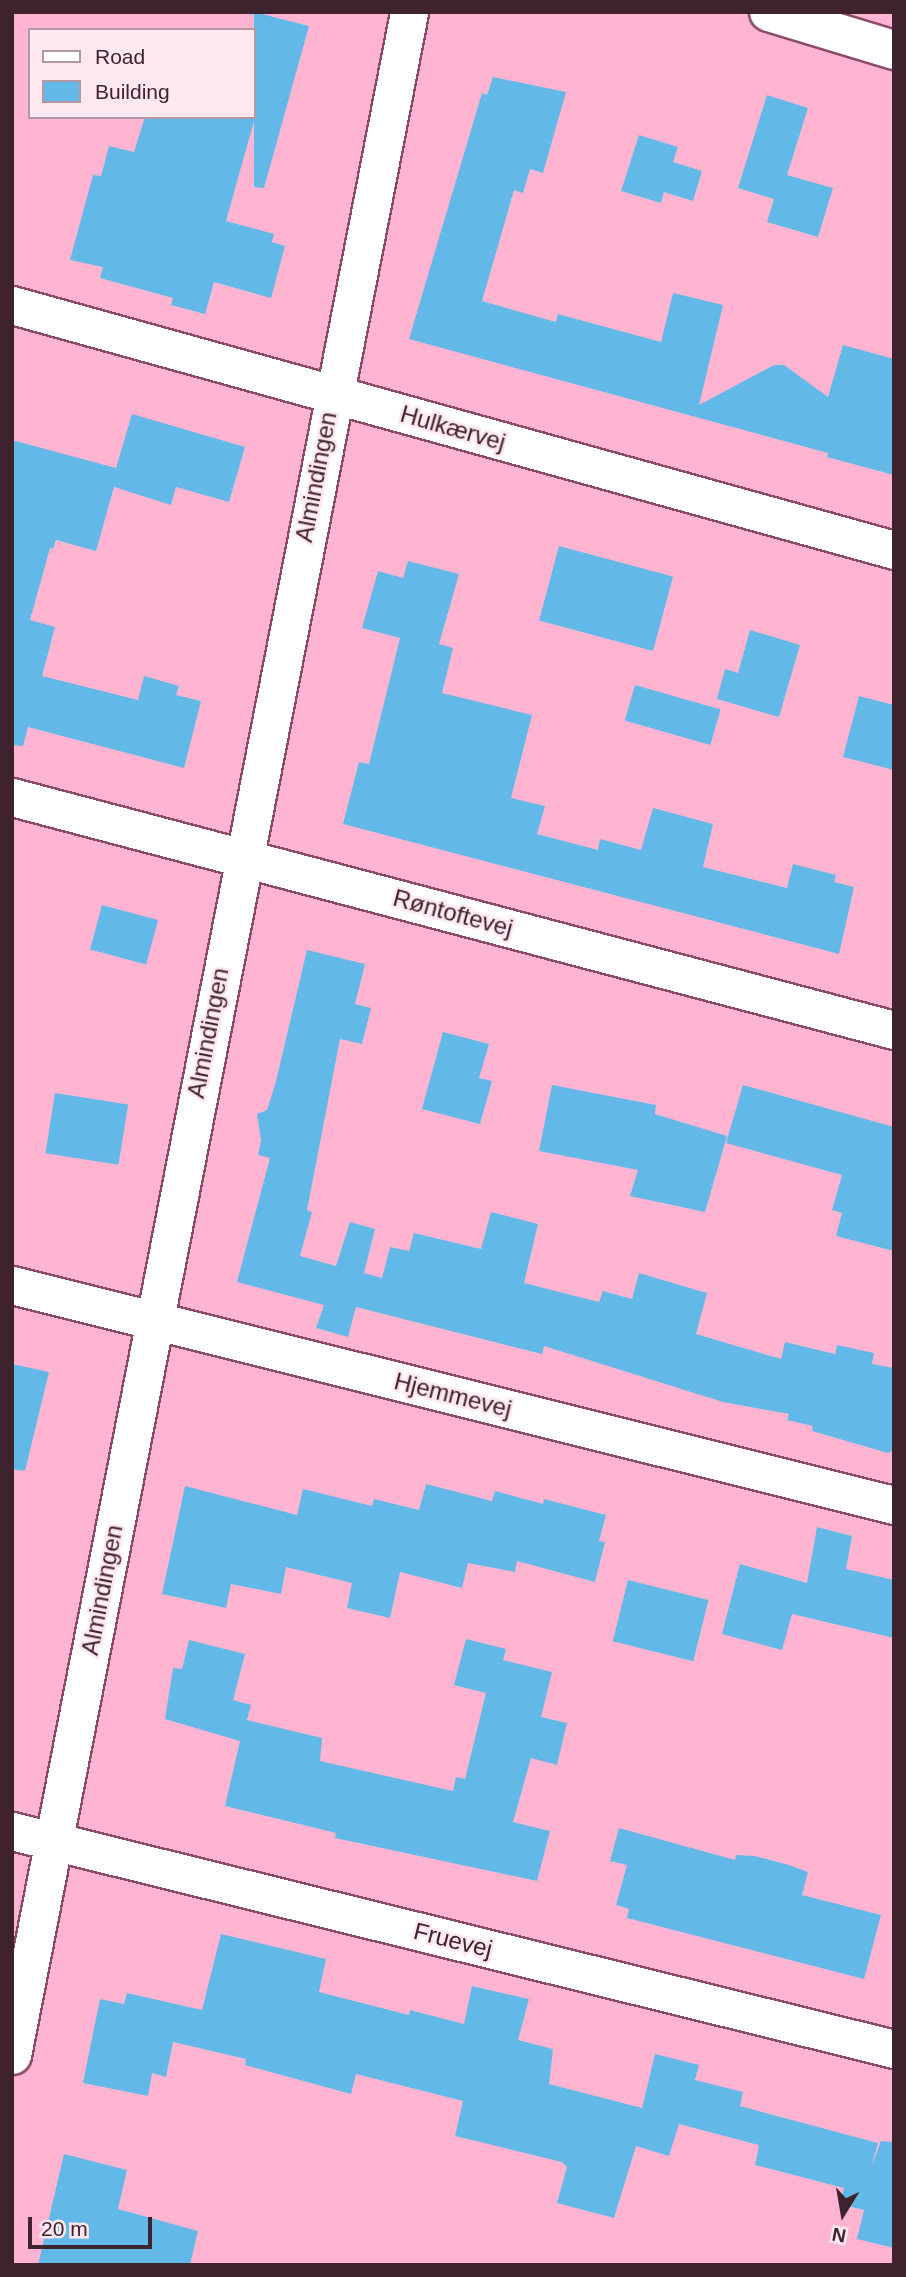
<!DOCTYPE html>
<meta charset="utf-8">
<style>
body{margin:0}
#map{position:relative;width:906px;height:2277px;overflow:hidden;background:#ffb5d1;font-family:Arial,sans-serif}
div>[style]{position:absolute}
.building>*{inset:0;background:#62b9e8;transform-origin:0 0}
.roads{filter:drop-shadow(2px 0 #8b4b66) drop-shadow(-2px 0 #8b4b66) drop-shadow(0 2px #8b4b66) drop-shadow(0 -2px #8b4b66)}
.street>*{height:37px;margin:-18.5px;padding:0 18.5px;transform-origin:18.5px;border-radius:18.5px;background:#fff}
.secondary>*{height:38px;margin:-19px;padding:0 19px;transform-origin:19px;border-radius:19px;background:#fff}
span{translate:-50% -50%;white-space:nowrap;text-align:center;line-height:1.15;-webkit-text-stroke:5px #ffe7f0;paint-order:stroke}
.street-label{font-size:24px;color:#3e222d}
.frame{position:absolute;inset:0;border:14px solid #3e222d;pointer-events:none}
.legend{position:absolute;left:28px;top:28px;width:228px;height:91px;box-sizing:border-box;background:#ffe7f0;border:2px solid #b298a2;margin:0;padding:9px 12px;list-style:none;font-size:21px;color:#3e222d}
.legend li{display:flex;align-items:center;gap:14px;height:35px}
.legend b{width:35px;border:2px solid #b298a2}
.north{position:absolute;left:808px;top:2179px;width:70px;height:70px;-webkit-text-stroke:5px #ffe7f0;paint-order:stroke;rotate:191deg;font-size:19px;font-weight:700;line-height:28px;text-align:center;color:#3e222d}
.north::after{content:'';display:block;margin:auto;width:24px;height:32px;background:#3e222d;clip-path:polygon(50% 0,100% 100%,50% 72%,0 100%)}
.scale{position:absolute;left:28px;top:2217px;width:124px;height:32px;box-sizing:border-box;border:4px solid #3e222d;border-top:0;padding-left:9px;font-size:21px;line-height:24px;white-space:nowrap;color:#3e222d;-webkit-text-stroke:5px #ffe7f0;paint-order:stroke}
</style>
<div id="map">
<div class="building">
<div style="clip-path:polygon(254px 12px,309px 26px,264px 188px,254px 187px,254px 121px,226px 221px,274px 234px,272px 242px,285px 246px,271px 298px,214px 282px,205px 314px,171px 305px,173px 298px,100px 278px,103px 267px,70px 260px,93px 175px,101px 176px,109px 146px,134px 152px,145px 117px,254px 117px)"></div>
<div style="clip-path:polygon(493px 77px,566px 92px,543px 173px,530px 169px,523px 193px,514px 190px,482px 301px,556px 322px,558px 314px,661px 342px,673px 293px,723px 305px,699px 405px,774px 365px,784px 365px,828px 397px,843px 345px,894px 359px,894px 475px,827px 457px,828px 453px,409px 339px,482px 93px,487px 95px)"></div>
<div style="clip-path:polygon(767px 95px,808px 108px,787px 175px,833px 188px,818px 237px,767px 222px,774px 199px,738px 188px)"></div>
<div style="clip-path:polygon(639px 135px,678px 147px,673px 162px,702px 171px,693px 201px,664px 192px,661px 203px,621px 191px)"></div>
<div style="clip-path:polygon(132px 414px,245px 447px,229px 502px,176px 487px,171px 505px,114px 487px,96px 551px,56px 540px,53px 549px,50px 548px,30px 620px,55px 627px,42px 676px,138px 700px,144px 676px,179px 686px,176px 695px,201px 701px,184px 768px,28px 727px,23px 746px,12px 745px,12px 440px,116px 468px)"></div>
<div style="left:559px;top:546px;width:118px;height:77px;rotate:15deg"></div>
<div style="clip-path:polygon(408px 561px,459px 574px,439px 644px,453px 648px,442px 693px,532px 715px,511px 798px,545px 806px,537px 834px,598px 850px,600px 839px,641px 850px,653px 808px,713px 824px,703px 867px,787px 888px,793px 864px,836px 875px,834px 882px,854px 887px,839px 954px,343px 824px,359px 762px,369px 764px,400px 638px,362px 628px,378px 571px,403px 578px)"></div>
<div style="clip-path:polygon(750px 630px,800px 645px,779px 717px,717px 699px,725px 669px,738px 673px)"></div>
<div style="left:635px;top:685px;width:89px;height:37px;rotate:16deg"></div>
<div style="clip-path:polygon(859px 696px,894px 705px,894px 770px,843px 757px)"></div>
<div style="left:102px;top:905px;width:58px;height:46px;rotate:15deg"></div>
<div style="clip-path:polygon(307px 950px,365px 964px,355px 1004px,371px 1008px,362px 1044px,340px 1039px,307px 1210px,312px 1212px,300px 1256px,336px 1266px,350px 1222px,375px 1229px,364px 1273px,382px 1278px,390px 1247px,409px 1251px,414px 1233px,481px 1249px,491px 1212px,538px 1224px,524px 1283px,599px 1302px,603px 1291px,632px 1299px,639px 1273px,707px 1293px,696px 1334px,781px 1359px,785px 1342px,835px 1354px,837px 1345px,874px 1353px,872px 1364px,894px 1368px,894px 1450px,888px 1453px,812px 1431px,813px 1426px,787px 1420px,789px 1414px,723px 1402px,544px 1346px,542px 1354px,356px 1307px,348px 1337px,316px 1328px,324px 1305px,237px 1282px,270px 1158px,258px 1155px,261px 1140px,257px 1114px,267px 1110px,276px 1081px)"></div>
<div style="clip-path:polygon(443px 1032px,489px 1044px,479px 1078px,492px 1081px,480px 1124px,422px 1109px)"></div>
<div style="clip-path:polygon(552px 1085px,656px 1105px,655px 1114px,727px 1136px,705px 1212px,630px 1196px,638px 1170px,539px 1151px)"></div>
<div style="clip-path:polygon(743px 1085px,894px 1127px,894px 1251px,836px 1236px,842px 1213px,832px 1210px,842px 1175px,726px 1143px)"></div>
<div style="left:55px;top:1093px;width:74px;height:61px;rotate:9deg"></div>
<div style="clip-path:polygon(12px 1364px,49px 1372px,25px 1471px,12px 1469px)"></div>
<div style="clip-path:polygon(426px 1484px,492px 1501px,495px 1491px,543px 1504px,544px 1499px,606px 1515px,599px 1541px,605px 1542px,595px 1582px,517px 1561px,515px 1572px,468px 1563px,462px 1588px,400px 1572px,390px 1618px,347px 1608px,352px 1583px,286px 1567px,281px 1594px,231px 1584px,226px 1608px,162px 1594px,185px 1486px,297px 1515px,303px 1489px,372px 1506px,374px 1499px,419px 1510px)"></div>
<div style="clip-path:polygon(817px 1527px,852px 1536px,846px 1569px,894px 1580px,894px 1638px,792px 1614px,782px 1650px,722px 1634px,740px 1564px,807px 1583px)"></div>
<div style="left:628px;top:1580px;width:83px;height:63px;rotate:14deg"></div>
<div style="clip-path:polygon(466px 1639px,506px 1649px,503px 1660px,552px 1672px,541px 1717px,567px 1723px,557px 1765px,531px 1758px,513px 1822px,550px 1831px,537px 1881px,335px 1838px,336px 1833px,225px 1806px,240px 1741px,165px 1719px,173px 1668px,182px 1669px,189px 1640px,245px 1654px,233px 1700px,251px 1705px,247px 1720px,322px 1738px,320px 1761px,453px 1791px,456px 1777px,465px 1779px,486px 1693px,454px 1685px)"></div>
<div style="clip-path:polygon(619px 1828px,735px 1860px,736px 1855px,755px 1856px,789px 1865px,808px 1872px,802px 1895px,881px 1915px,864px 1979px,627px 1918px,629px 1909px,616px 1905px,627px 1865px,610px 1861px)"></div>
<div style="clip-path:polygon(221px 1934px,326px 1959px,319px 1992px,409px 2015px,410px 2010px,464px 2024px,472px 1986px,529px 1999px,518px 2040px,553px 2049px,549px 2084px,642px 2108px,655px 2054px,699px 2065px,695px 2080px,743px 2092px,740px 2106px,878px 2143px,871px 2168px,881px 2141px,894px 2142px,894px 2248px,857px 2239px,864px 2210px,840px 2204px,844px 2188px,755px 2165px,759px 2145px,679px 2124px,669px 2156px,636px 2146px,614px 2218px,557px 2203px,567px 2167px,562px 2162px,455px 2136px,463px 2101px,356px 2074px,351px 2094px,245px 2065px,246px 2059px,173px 2042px,166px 2077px,152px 2073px,148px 2096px,83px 2083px,100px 1999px,124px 2004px,127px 1993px,202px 2010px)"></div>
<div style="clip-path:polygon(64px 2154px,127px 2170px,118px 2209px,198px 2231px,190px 2265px,38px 2265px)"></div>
</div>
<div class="roads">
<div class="street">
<div style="left:12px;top:305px;width:915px;rotate:15.52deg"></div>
<div style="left:12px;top:797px;width:912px;rotate:14.8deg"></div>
<div style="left:12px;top:1285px;width:909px;rotate:14.01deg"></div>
<div style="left:12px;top:1831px;width:909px;rotate:13.88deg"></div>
<div style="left:12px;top:2055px;width:2081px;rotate:-79deg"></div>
</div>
<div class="secondary">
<div style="left:769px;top:12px;width:131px;rotate:16.9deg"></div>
</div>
</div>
<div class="street-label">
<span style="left:453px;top:428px;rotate:16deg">Hulkærvej</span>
<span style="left:316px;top:477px;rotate:-79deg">Almindingen</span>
<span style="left:453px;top:913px;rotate:15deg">Røntoftevej</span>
<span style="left:208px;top:1033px;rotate:-79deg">Almindingen</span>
<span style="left:453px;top:1395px;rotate:14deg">Hjemmevej</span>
<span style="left:102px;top:1590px;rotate:-79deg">Almindingen</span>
<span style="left:453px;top:1940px;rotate:14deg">Fruevej</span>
</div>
<div class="frame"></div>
<ul class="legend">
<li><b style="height:9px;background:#fff"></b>Road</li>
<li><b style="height:19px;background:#62b9e8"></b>Building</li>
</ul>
<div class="north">N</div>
<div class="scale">20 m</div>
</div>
